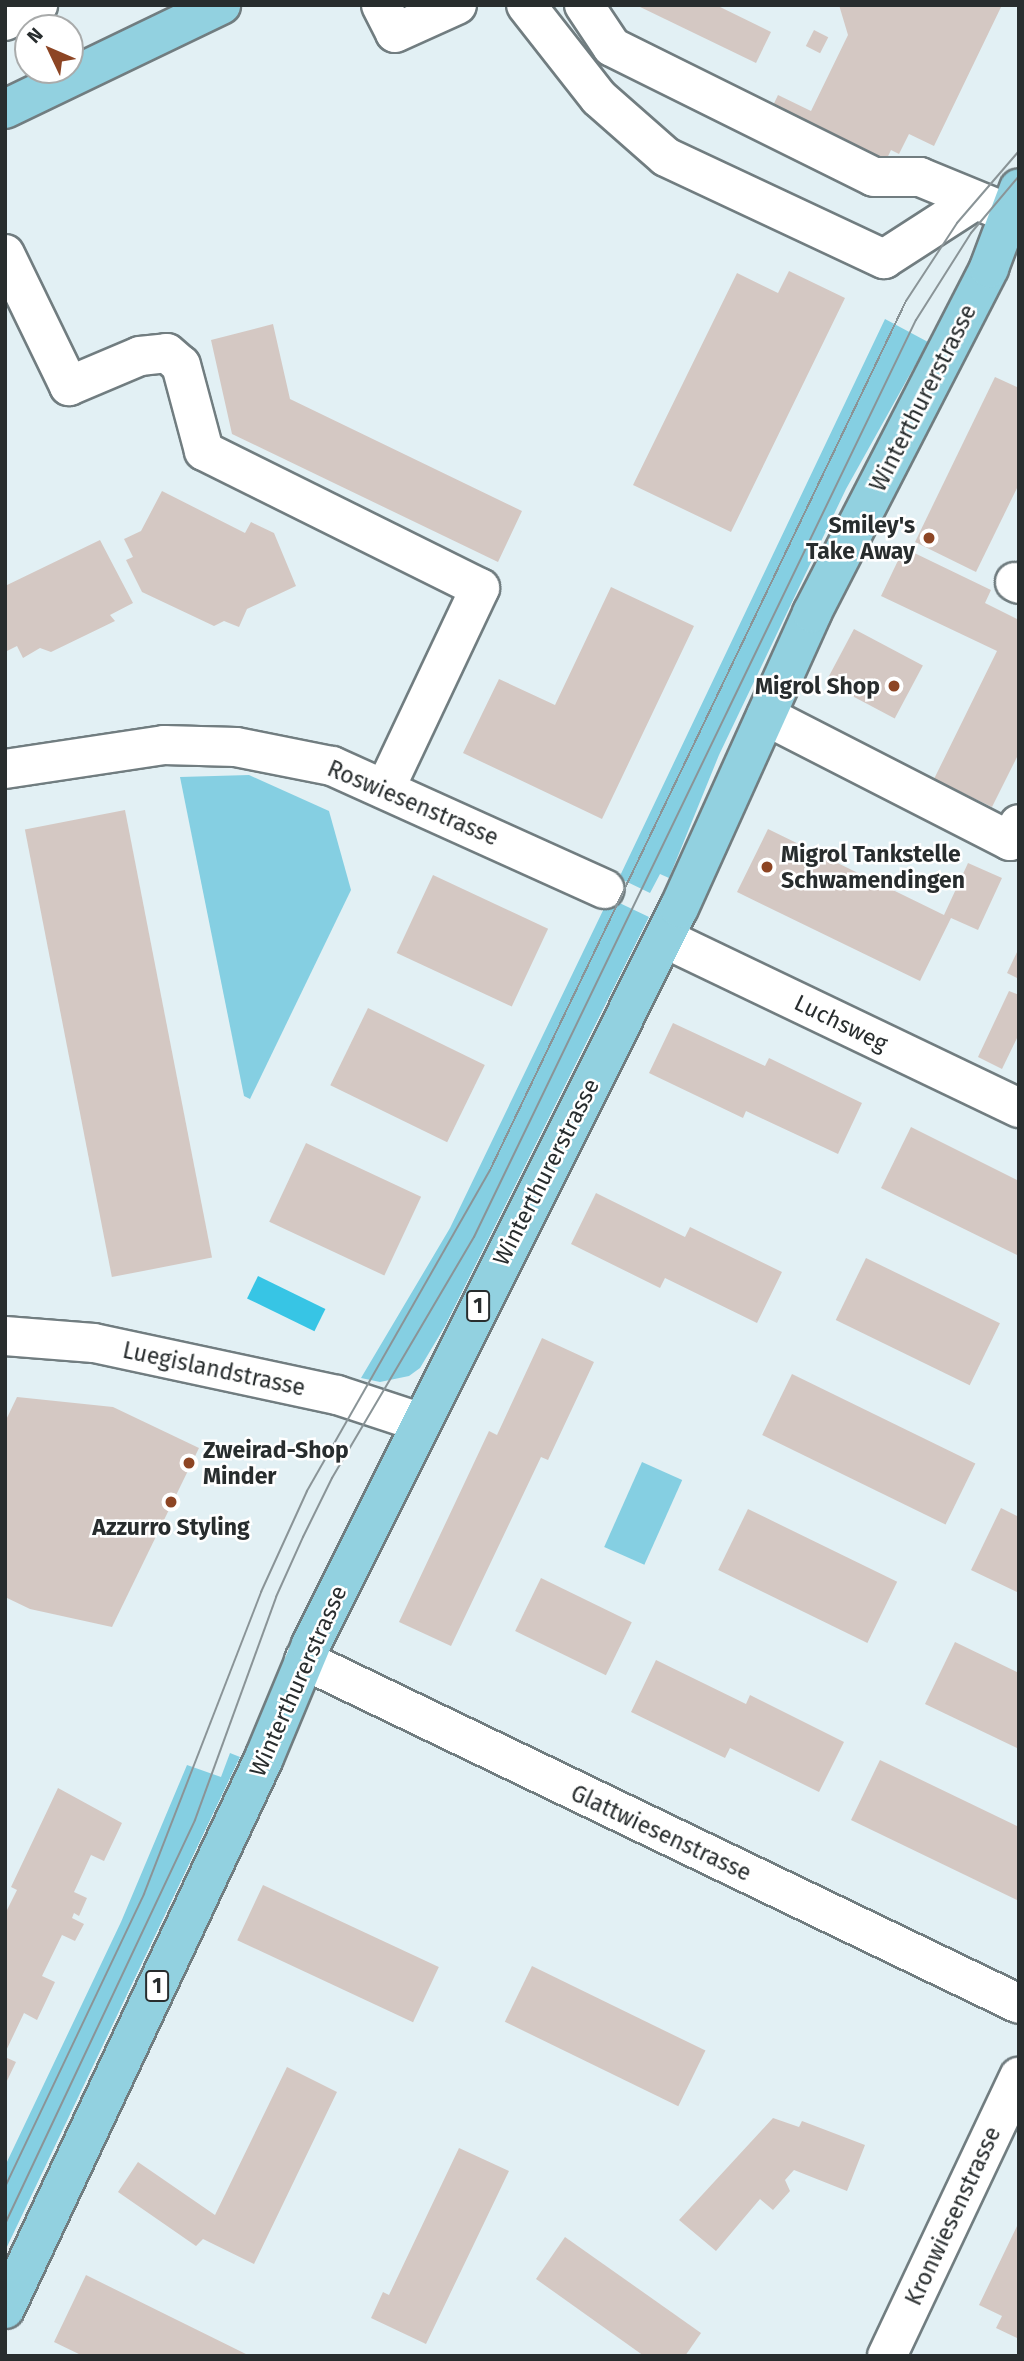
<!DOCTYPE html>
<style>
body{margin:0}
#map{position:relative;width:1024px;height:2361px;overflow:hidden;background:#e2f0f4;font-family:"Fira Sans",sans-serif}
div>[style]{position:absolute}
.green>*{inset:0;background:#85cfe2;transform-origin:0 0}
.water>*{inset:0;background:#37c5e5;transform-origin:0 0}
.building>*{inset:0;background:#d4c8c3;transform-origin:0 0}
.roads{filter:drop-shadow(2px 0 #717d80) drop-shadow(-2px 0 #717d80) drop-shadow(0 2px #717d80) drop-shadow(0 -2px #717d80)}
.minor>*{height:38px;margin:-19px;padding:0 19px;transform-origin:19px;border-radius:19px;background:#fff}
.major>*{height:38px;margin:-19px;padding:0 19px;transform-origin:19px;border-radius:19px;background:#92d1e0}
.tram>*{height:2px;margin:-1px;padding:0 1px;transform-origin:1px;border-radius:1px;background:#8a9497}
.dots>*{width:19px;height:19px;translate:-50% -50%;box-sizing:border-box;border:4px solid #fff;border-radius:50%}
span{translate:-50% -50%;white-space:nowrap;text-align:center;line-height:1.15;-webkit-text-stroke:5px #fff;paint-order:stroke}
.shield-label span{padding:2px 5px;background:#fff;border:2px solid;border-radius:5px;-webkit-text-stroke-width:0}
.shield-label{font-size:21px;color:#282d2e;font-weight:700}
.street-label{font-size:23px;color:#282d2e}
.poi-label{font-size:23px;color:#282d2e;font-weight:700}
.right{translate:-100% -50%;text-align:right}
.left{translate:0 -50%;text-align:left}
.frame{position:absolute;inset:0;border:7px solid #282d2e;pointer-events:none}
.north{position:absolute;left:14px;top:14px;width:70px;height:70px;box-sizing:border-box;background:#fff;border:2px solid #a9abab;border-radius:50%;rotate:314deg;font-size:19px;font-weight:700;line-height:28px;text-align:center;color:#282d2e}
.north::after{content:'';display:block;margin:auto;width:24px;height:32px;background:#8d4524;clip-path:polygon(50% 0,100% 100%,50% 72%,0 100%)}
</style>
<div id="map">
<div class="green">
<div style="clip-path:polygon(885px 319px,928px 342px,846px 489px,719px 755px,669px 878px,660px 874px,650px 893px,619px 878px)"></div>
<div style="clip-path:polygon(249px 775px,329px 811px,351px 890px,250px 1099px,244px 1096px,180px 777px)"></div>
<div style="clip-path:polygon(609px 898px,649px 917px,445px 1326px,420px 1368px,409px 1376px,380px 1382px,361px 1378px,450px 1228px)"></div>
<div style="left:642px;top:1462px;width:44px;height:93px;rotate:24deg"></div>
<div style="clip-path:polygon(230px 1753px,240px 1757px,5px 2251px,5px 2166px,121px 1922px,187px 1765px,221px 1777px)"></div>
</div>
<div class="water">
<div style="left:258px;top:1276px;width:75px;height:25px;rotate:26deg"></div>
</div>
<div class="building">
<div style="clip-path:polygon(636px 5px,716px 5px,771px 32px,756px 63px)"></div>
<div style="clip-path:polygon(839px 5px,1002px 5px,934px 146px,909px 134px,899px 154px,891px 150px,881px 171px,768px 116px,778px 95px,811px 111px,848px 35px)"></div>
<div style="left:814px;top:30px;width:16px;height:18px;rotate:27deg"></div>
<div style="clip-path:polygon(789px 271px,845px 298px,731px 532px,633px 485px,737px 273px,778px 293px)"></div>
<div style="clip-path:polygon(273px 324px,290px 399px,522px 511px,498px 562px,232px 434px,211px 340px)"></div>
<div style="clip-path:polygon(995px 377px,1019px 388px,1019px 484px,976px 572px,915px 542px)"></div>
<div style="clip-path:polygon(162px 491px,245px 533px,251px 522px,274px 533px,296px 586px,247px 609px,239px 627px,224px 621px,214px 626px,142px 592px,126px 560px,133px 557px,124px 539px,141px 531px)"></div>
<div style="clip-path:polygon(100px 540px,133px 603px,110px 615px,115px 621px,51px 652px,40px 648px,23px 658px,17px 646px,5px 652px,5px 586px)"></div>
<div style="clip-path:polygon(904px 548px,991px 590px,985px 603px,1019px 620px,1019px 753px,992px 807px,934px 779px,997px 651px,881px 596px)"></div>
<div style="clip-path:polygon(611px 587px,694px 626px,602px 819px,463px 753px,499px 679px,555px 705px)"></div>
<div style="left:854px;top:629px;width:78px;height:60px;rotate:28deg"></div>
<div style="left:125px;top:810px;width:456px;height:102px;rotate:79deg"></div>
<div style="clip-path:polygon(768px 829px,944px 915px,968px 863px,1002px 878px,978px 930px,951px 918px,920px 981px,737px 892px)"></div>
<div style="left:433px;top:875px;width:127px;height:86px;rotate:25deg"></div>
<div style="clip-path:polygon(1019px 948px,1019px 979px,1007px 973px)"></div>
<div style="clip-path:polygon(1009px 991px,1019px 995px,1019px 1034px,1002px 1069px,978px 1057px)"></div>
<div style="left:368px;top:1008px;width:130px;height:86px;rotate:26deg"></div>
<div style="clip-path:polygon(673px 1023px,765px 1066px,769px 1058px,862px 1103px,838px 1154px,746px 1111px,743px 1118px,649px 1073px)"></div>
<div style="clip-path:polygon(911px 1127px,1019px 1181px,1019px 1256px,881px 1188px)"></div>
<div style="left:306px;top:1143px;width:127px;height:87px;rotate:25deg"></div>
<div style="clip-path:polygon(596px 1193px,685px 1237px,690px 1227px,782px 1272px,757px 1323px,665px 1278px,660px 1288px,571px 1244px)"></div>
<div style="left:866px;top:1258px;width:149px;height:69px;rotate:26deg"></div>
<div style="clip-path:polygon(542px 1338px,594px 1362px,548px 1460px,541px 1457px,451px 1646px,399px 1622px,489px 1431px,497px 1435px)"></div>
<div style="left:792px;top:1374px;width:204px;height:68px;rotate:26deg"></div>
<div style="clip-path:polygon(17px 1397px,113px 1407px,199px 1448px,112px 1627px,30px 1609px,5px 1597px,5px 1422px)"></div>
<div style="clip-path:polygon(1001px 1508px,1019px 1517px,1019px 1593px,971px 1570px)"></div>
<div style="left:748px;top:1509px;width:166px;height:68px;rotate:26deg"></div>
<div style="left:541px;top:1578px;width:101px;height:59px;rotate:26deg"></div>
<div style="clip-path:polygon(955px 1642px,1019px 1673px,1019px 1749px,925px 1704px)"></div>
<div style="clip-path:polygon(656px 1660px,746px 1704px,750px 1695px,844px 1742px,819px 1792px,730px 1748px,725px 1758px,631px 1712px)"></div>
<div style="clip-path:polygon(880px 1760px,1019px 1827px,1019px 1901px,851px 1820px)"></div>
<div style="clip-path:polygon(58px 1788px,122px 1823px,104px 1861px,91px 1855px,74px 1892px,87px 1898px,79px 1916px,74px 1913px,72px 1918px,84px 1924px,75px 1941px,62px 1935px,42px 1976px,55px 1982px,37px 2020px,24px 2013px,5px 2053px,5px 1914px,17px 1890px,11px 1887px)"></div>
<div style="left:263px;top:1885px;width:194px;height:61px;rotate:25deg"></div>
<div style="left:532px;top:1966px;width:193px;height:62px;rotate:26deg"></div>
<div style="clip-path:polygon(5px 2057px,16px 2062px,5px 2085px)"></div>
<div style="clip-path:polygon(287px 2067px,337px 2092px,254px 2264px,203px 2239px,196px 2246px,118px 2192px,138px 2162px,215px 2215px)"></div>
<div style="clip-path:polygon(773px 2118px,799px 2127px,802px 2121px,865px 2145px,847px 2191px,794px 2170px,785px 2180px,790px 2191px,773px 2210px,760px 2199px,716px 2251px,679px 2220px)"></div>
<div style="clip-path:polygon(459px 2148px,509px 2171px,426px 2344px,371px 2318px,383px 2292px,389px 2295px)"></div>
<div style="clip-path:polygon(1019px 2222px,1019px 2339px,996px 2328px,1002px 2316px,979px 2305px)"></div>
<div style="clip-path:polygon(565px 2237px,701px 2333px,685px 2356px,644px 2356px,536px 2279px)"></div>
<div style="clip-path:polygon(86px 2275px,175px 2319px,250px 2356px,83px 2356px,54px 2342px)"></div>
</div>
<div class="roads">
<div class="minor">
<div style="left:381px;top:5px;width:31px;rotate:63deg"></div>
<div style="left:395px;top:33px;width:68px;rotate:-24.3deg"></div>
<div style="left:526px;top:5px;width:118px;rotate:51.9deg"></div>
<div style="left:599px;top:98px;width:89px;rotate:41.4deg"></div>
<div style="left:666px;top:157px;width:241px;rotate:25.1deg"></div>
<div style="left:884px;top:259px;width:107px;rotate:-32.8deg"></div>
<div style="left:584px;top:5px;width:50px;rotate:56.3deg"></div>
<div style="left:612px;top:47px;width:292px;rotate:26.4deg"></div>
<div style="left:874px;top:177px;width:46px"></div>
<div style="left:920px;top:177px;width:79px;rotate:22.3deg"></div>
<div style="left:5px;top:21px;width:37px;rotate:-26deg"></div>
<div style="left:5px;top:254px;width:147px;rotate:64.1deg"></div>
<div style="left:69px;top:386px;width:77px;rotate:-22.9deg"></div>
<div style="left:140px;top:356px;width:27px;rotate:-6deg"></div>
<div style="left:167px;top:353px;width:18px;rotate:41deg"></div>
<div style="left:181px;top:365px;width:89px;rotate:75deg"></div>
<div style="left:204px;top:451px;width:308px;rotate:26.4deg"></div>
<div style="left:480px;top:588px;width:222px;rotate:115.3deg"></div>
<div style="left:1015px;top:582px;width:4px;rotate:27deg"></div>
<div style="left:766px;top:716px;width:274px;rotate:27.1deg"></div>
<div style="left:1010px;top:841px;width:19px;rotate:-62deg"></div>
<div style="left:5px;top:769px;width:161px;rotate:-8.6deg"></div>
<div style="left:164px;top:745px;width:72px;rotate:1.6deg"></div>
<div style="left:236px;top:747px;width:98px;rotate:11.2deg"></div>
<div style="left:332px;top:766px;width:299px;rotate:24.3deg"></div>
<div style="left:664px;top:938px;width:394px;rotate:25.6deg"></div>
<div style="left:5px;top:1336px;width:89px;rotate:4.5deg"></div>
<div style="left:94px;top:1343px;width:249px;rotate:12.1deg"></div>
<div style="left:337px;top:1395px;width:86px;rotate:18.2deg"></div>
<div style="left:304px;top:1660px;width:793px;rotate:25.69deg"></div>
<div style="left:887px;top:2356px;width:309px;rotate:-64.7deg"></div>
</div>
<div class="major">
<div style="left:5px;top:109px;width:240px;rotate:-25.7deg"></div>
<div style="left:5px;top:2309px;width:609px;rotate:-64.82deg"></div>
<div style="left:264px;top:1758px;width:122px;rotate:-67.4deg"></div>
<div style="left:311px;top:1645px;width:824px;rotate:-63.47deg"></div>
<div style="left:679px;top:908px;width:324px;rotate:-65.7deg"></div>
<div style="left:812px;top:613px;width:388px;rotate:-62.8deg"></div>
<div style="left:989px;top:268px;width:85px;rotate:-69.4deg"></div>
</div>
</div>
<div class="tram">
<div style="left:5px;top:2187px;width:324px;rotate:-64.6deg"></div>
<div style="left:144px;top:1894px;width:324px;rotate:-68.8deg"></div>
<div style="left:261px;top:1592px;width:111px;rotate:-65.5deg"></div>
<div style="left:307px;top:1491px;width:369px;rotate:-60.3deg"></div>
<div style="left:490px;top:1170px;width:963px;rotate:-64.42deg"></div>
<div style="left:906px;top:301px;width:93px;rotate:-56.8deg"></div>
<div style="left:957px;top:223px;width:95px;rotate:-49.3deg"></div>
<div style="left:5px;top:2224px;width:446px;rotate:-64.8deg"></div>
<div style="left:195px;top:1820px;width:237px;rotate:-70deg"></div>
<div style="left:276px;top:1597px;width:66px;rotate:-65.8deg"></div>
<div style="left:303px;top:1537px;width:66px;rotate:-63.8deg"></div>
<div style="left:332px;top:1478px;width:280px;rotate:-59.5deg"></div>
<div style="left:474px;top:1237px;width:1018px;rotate:-64.27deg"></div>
<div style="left:916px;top:320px;width:103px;rotate:-57.7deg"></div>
<div style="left:971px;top:233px;width:75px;rotate:-49.9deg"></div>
</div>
<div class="dots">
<div style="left:929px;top:538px;background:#8d4524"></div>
<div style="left:894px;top:686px;background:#8d4524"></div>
<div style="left:767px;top:867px;background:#8d4524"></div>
<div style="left:189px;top:1463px;background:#8d4524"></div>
<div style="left:171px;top:1502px;background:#8d4524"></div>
</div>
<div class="shield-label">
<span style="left:478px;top:1306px">1</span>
<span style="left:157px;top:1986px">1</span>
</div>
<div class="street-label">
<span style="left:923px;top:398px;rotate:-63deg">Winterthurerstrasse</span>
<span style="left:413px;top:803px;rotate:23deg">Roswiesenstrasse</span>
<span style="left:841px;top:1023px;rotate:26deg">Luchsweg</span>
<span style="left:546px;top:1172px;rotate:-63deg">Winterthurerstrasse</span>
<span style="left:214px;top:1369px;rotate:12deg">Luegislandstrasse</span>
<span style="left:298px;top:1681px;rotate:-66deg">Winterthurerstrasse</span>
<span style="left:661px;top:1833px;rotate:25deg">Glattwiesenstrasse</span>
<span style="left:953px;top:2216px;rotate:-65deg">Kronwiesenstrasse</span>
</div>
<div class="poi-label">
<span class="right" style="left:915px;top:538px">Smiley's<br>Take Away</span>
<span class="right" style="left:880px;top:686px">Migrol Shop</span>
<span class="left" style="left:781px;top:867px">Migrol Tankstelle<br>Schwamendingen</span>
<span class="left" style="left:203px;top:1463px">Zweirad-Shop<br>Minder</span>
<span style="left:171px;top:1527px">Azzurro Styling</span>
</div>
<div class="frame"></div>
<div class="north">N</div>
</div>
